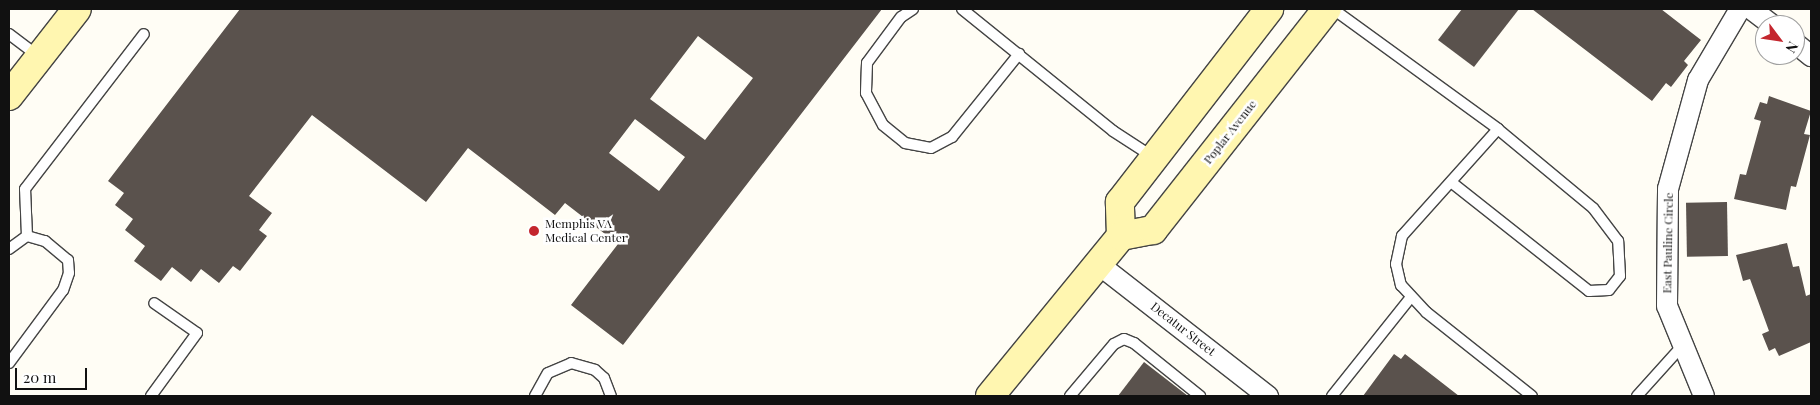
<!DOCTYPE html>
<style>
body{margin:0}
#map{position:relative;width:1820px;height:405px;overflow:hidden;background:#fffdf5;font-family:"Playfair Display",serif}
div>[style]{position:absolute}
.building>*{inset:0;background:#5a524d;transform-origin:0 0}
.roads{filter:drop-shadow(1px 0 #444) drop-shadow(-1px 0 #444) drop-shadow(0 1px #444) drop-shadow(0 -1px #444)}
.lane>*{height:10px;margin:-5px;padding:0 5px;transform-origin:5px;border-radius:5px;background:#fff}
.street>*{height:20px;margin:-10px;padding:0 10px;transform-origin:10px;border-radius:10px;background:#fff}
.secondary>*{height:28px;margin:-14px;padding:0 14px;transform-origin:14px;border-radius:14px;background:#fff6b0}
.dots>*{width:14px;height:14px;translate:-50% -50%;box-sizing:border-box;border:2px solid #fff;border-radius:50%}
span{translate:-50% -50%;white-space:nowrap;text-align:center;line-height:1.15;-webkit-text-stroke:5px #fff;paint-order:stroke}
.street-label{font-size:12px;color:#111}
.poi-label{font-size:12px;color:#111}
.left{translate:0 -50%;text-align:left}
.frame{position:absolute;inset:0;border:10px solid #111;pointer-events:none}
.north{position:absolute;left:1755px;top:15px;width:50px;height:50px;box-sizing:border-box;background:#fff;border:1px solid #a0a0a0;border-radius:50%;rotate:121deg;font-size:14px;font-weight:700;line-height:20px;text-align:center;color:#111}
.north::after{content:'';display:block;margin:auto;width:18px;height:22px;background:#c4262e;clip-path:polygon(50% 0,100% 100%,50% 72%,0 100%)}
.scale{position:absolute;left:15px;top:368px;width:72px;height:22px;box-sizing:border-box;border:2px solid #111;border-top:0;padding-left:6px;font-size:15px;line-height:18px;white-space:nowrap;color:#111;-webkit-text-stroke:4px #fff;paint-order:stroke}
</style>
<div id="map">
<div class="building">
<div style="clip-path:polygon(evenodd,240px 9px,882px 9px,623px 345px,571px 305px,618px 244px,565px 203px,555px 215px,468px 148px,426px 202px,312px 115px,249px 196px,272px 213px,259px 230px,267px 236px,240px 271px,233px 266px,219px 283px,201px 269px,191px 282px,172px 267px,161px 281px,134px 261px,145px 246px,125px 230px,133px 219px,115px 205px,124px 193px,108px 181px,240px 9px,698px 36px,753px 78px,705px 140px,650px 99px,698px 36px,240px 9px,635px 119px,685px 157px,659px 191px,609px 153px,635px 119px)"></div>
<div style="clip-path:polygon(1462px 9px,1519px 9px,1474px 67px,1438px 40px)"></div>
<div style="clip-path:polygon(1532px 9px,1661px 9px,1701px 40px,1684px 61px,1688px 65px,1671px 87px,1666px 83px,1652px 101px)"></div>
<div style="clip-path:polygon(1769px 96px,1811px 111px,1804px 134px,1810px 135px,1796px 187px,1791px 186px,1786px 210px,1734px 199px,1740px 174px,1746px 175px,1761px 121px,1754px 119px,1760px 102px,1767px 104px)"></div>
<div style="left:1727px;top:202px;width:54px;height:41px;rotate:89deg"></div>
<div style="clip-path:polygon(1787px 243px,1793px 267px,1799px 266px,1806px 296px,1811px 294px,1811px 342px,1779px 356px,1775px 348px,1769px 351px,1762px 334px,1769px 331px,1750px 279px,1743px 281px,1736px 255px)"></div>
<div style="clip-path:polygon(1394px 354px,1401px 359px,1405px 354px,1459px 396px,1363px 396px)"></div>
<div style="clip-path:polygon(1144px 362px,1188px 396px,1118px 396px)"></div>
</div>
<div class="roads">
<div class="lane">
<div style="left:913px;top:9px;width:14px;rotate:146deg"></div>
<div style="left:901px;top:17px;width:57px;rotate:126.5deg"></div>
<div style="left:867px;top:63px;width:30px;rotate:92deg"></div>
<div style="left:866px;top:93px;width:36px;rotate:62deg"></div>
<div style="left:883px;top:125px;width:28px;rotate:39deg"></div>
<div style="left:905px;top:143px;width:26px;rotate:11deg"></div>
<div style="left:931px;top:148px;width:24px;rotate:-28deg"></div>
<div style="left:952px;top:137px;width:107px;rotate:-51.1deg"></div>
<div style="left:962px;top:9px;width:194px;rotate:38.9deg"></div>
<div style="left:1113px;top:131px;width:48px;rotate:33deg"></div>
<div style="left:1333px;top:9px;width:204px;rotate:36deg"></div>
<div style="left:1498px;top:129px;width:144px;rotate:131.9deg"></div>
<div style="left:1402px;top:236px;width:29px;rotate:102deg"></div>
<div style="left:1396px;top:264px;width:22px;rotate:77deg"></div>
<div style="left:1401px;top:285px;width:37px;rotate:47deg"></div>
<div style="left:1426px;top:312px;width:135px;rotate:38.4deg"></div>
<div style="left:9px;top:34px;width:36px;rotate:37deg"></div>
<div style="left:1451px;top:182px;width:176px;rotate:38.3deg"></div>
<div style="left:1589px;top:291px;width:20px;rotate:-3deg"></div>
<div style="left:1609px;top:290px;width:18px;rotate:-52deg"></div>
<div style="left:1620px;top:276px;width:35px;rotate:-93deg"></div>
<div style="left:1618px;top:241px;width:41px;rotate:-127.1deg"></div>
<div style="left:1593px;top:208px;width:124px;rotate:-140.3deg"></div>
<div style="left:27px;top:236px;width:47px;rotate:-92.4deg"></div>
<div style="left:25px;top:189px;width:195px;rotate:-52.5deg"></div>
<div style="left:9px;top:249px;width:22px;rotate:-36deg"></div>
<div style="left:27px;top:236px;width:19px;rotate:16deg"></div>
<div style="left:45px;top:241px;width:30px;rotate:40deg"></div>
<div style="left:68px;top:260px;width:13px;rotate:86deg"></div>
<div style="left:69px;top:273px;width:18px;rotate:109deg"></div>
<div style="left:63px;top:290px;width:91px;rotate:126.5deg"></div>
<div style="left:151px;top:396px;width:78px;rotate:-53.9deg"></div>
<div style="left:197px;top:333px;width:52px;rotate:-145.1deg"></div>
<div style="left:535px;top:396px;width:26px;rotate:-61deg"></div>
<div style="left:548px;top:373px;width:25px;rotate:-23deg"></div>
<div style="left:571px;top:363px;width:25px;rotate:16deg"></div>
<div style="left:595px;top:370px;width:12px;rotate:42deg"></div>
<div style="left:604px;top:378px;width:19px;rotate:69deg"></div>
<div style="left:1070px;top:396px;width:68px;rotate:-49.8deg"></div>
<div style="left:1114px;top:344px;width:11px;rotate:-27deg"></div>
<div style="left:1124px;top:339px;width:11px;rotate:22deg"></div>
<div style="left:1134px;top:343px;width:85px;rotate:38.8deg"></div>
<div style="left:1332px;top:396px;width:127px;rotate:-51.4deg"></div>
<div style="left:1637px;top:396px;width:69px;rotate:-48deg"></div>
</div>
<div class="street">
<div style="left:1751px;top:9px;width:26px;rotate:37deg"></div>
<div style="left:1795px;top:43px;width:21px;rotate:39deg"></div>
<div style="left:1097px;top:263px;width:217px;rotate:37.9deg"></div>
<div style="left:1704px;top:396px;width:97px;rotate:-112.3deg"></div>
<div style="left:1667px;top:306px;width:117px;rotate:-89.5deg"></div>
<div style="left:1668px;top:189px;width:113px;rotate:-74.6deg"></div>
<div style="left:1698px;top:80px;width:82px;rotate:-59.4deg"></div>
</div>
<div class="secondary">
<div style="left:9px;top:96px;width:110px;rotate:-52deg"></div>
<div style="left:1121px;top:236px;width:34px;rotate:-92deg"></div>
<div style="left:1120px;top:202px;width:244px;rotate:-52.3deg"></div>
<div style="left:990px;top:396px;width:207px;rotate:-50.7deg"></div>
<div style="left:1121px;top:236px;width:33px;rotate:-11deg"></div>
<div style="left:1153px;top:230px;width:281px;rotate:-51.8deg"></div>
</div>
</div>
<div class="dots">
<div style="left:534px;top:231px;background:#c4262e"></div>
</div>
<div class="street-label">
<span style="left:1230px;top:132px;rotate:-52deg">Poplar Avenue</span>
<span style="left:1668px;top:243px;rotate:-89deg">East Pauline Circle</span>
<span style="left:1183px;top:329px;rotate:38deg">Decatur Street</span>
</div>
<div class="poi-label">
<span class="left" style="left:545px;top:231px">Memphis VA<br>Medical Center</span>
</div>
<div class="frame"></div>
<div class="north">N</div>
<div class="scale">20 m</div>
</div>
